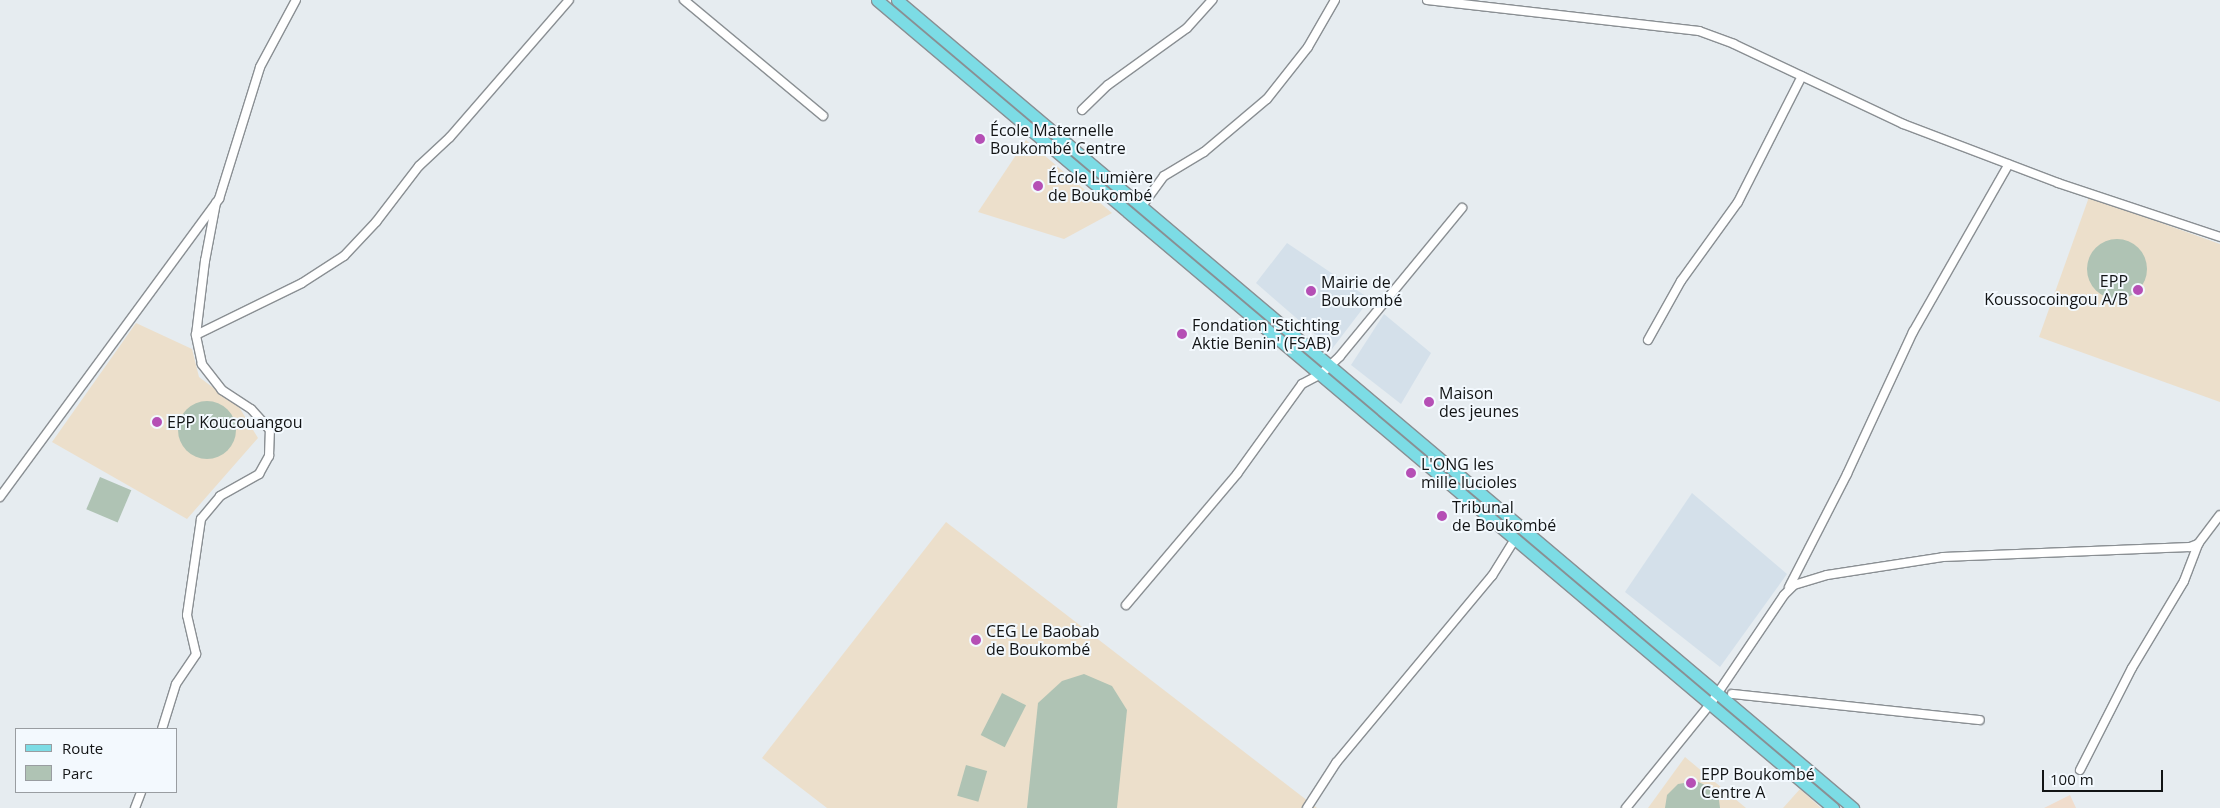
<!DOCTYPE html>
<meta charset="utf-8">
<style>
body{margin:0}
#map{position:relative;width:2220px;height:808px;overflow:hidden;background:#e6ecf0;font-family:"Open Sans",sans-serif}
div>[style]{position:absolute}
.built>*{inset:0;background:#d4e0ea}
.education>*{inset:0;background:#ecdfcb}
.medical>*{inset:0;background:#f0ddcd}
.green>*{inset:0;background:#afc3b4;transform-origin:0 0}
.round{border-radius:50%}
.roads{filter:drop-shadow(1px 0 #8a8f93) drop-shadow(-1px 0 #8a8f93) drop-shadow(0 1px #8a8f93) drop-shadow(0 -1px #8a8f93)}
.minor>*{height:8px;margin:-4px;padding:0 4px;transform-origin:4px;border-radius:4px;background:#fff}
.primary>*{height:11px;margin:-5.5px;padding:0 5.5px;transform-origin:5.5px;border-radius:5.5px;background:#7cdce5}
.dots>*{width:14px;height:14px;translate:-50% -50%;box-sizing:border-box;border:2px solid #f3f9fe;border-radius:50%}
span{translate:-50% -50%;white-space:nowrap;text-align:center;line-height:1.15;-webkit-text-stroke:4px #f3f9fe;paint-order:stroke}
.poi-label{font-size:16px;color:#121415}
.left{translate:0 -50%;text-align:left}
.right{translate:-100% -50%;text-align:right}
.legend{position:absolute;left:15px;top:728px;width:162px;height:65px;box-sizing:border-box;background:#f3f9fe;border:1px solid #999da1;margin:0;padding:6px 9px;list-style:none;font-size:15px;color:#121415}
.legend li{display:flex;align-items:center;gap:10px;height:25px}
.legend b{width:25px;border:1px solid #999da1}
.scale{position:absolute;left:2042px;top:770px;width:121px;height:22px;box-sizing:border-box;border:2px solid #121415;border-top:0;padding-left:6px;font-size:15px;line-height:18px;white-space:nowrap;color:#121415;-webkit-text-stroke:4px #f3f9fe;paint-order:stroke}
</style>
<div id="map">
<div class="built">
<div style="clip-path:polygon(1287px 243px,1370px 299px,1332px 349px,1256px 283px)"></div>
<div style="clip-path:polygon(1384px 314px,1431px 353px,1401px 404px,1351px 365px)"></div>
<div style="clip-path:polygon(1692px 493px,1787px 574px,1720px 667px,1625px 592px)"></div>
</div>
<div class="education">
<div style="clip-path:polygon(1026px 140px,1051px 161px,1112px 213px,1064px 239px,978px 212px)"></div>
<div style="clip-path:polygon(2089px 197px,2220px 244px,2220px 402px,2039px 337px)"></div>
<div style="clip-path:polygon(136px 323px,192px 349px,199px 377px,239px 407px,258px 438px,187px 519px,52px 442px)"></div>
<div style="clip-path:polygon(946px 522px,1317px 808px,827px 808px,762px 758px)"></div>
<div style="clip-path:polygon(1685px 757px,1746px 808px,1648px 808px)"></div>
<div style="clip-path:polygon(1800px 789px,1821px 808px,1783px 808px)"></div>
</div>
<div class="medical">
<div style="clip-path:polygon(2070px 795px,2076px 808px,2044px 808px)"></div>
</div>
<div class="green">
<div class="round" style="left:2087px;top:239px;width:60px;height:60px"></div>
<div class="round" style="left:178px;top:401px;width:58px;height:58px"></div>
<div style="left:100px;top:477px;width:34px;height:35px;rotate:23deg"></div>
<div style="clip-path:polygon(1084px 674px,1112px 686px,1127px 710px,1117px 808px,1027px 808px,1038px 703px,1062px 681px)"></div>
<div style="left:1002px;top:693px;width:27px;height:47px;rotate:27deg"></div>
<div style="left:966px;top:765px;width:22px;height:32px;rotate:16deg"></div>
<div style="clip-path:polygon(1696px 781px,1712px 788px,1719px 800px,1720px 808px,1665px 808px,1667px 795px,1678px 784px)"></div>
</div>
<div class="roads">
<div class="minor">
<div style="left:684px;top:0;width:181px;rotate:39.8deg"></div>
<div style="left:1427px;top:0;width:274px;rotate:6.5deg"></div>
<div style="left:1699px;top:31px;width:37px;rotate:20deg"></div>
<div style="left:1734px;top:44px;width:187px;rotate:25.3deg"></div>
<div style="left:1903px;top:124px;width:166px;rotate:20.8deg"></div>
<div style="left:2058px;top:183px;width:171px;rotate:18.4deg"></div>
<div style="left:1082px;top:110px;width:36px;rotate:-44deg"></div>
<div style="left:1108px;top:85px;width:97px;rotate:-35.8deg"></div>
<div style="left:1187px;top:28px;width:38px;rotate:-48deg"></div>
<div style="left:1142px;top:206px;width:37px;rotate:-54deg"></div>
<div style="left:1164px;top:176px;width:47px;rotate:-31deg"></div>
<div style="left:1204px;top:152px;width:82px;rotate:-40.1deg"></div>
<div style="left:1267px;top:99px;width:66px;rotate:-51.7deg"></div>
<div style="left:1308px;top:47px;width:54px;rotate:-60.1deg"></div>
<div style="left:196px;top:335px;width:118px;rotate:-26.1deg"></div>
<div style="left:302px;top:283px;width:50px;rotate:-32.7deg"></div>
<div style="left:344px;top:256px;width:47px;rotate:-46.7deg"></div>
<div style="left:376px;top:222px;width:71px;rotate:-52.5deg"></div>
<div style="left:419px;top:166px;width:42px;rotate:-43.1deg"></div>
<div style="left:450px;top:137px;width:181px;rotate:-49deg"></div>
<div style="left:1648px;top:340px;width:68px;rotate:-60.8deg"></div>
<div style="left:1681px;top:281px;width:97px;rotate:-54.2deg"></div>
<div style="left:1738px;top:202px;width:141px;rotate:-63.1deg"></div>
<div style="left:0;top:497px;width:370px;rotate:-53.7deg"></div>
<div style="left:219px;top:199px;width:138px;rotate:-72.7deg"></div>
<div style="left:260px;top:67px;width:76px;rotate:-61.8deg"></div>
<div style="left:1789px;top:587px;width:127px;rotate:-62.8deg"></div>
<div style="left:1847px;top:474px;width:157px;rotate:-65.1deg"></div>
<div style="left:1913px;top:332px;width:193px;rotate:-60.3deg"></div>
<div style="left:1126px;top:605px;width:172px;rotate:-49.7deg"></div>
<div style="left:1237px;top:474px;width:111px;rotate:-54.2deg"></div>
<div style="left:1302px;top:384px;width:21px;rotate:-28deg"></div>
<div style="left:1321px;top:374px;width:26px;rotate:-43deg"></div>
<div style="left:1340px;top:356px;width:192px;rotate:-50.5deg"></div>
<div style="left:1732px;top:694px;width:249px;rotate:6deg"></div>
<div style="left:162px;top:729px;width:47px;rotate:-72.7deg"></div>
<div style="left:176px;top:684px;width:36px;rotate:-56deg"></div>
<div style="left:196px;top:654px;width:40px;rotate:-103deg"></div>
<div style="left:187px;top:615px;width:97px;rotate:-81.7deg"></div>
<div style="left:201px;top:519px;width:30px;rotate:-50deg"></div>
<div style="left:220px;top:496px;width:45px;rotate:-29.4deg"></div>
<div style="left:259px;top:474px;width:21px;rotate:-61deg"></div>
<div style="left:269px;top:456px;width:26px;rotate:-88deg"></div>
<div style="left:270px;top:430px;width:28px;rotate:-132deg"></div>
<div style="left:251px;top:409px;width:35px;rotate:-147deg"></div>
<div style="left:222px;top:390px;width:33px;rotate:-128deg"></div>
<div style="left:202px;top:364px;width:30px;rotate:-102deg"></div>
<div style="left:196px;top:335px;width:75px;rotate:-83.1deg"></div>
<div style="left:205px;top:261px;width:59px;rotate:-79.3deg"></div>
<div style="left:2080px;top:770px;width:114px;rotate:-63deg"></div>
<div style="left:2132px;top:668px;width:101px;rotate:-59.1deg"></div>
<div style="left:2184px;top:581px;width:40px;rotate:-69deg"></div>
<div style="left:135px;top:808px;width:17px;rotate:-69deg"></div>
<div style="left:1307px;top:808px;width:54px;rotate:-57.2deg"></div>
<div style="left:1336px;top:763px;width:244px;rotate:-50.2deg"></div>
<div style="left:1492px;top:576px;width:44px;rotate:-58.1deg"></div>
<div style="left:1626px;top:808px;width:135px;rotate:-51deg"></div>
<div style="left:1711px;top:703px;width:130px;rotate:-55.9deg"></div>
<div style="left:1784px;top:595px;width:14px;rotate:-45deg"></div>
<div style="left:1794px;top:585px;width:34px;rotate:-17deg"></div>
<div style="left:1827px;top:575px;width:117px;rotate:-8.8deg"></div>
<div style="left:1943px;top:557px;width:247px;rotate:-2.3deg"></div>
<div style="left:2190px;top:547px;width:9px;rotate:-21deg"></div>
<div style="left:2198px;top:544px;width:36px;rotate:-53deg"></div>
</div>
<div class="primary">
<div style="left:877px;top:0;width:1252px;rotate:40.2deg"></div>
<div style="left:897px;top:0;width:1252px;rotate:40.2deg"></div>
</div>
</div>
<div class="dots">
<div style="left:980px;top:139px;background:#b54fb5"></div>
<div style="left:1038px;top:186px;background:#b54fb5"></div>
<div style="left:2138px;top:290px;background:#b54fb5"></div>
<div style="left:1311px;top:291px;background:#b54fb5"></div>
<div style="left:1182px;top:334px;background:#b54fb5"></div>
<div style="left:1429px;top:402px;background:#b54fb5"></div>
<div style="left:157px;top:422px;background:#b54fb5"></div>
<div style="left:1411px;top:473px;background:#b54fb5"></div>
<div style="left:1442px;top:516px;background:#b54fb5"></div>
<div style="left:976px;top:640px;background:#b54fb5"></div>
<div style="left:1691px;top:783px;background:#b54fb5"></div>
</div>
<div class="poi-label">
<span class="left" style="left:990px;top:139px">École Maternelle<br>Boukombé Centre</span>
<span class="left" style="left:1048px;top:186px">École Lumière<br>de Boukombé</span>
<span class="right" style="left:2128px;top:290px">EPP<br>Koussocoingou A/B</span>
<span class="left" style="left:1321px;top:291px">Mairie de<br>Boukombé</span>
<span class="left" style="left:1192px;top:334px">Fondation 'Stichting<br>Aktie Benin' (FSAB)</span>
<span class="left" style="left:1439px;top:402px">Maison<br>des jeunes</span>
<span class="left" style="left:167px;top:422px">EPP Koucouangou</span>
<span class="left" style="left:1421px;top:473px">L'ONG les<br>mille lucioles</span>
<span class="left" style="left:1452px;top:516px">Tribunal<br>de Boukombé</span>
<span class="left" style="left:986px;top:640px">CEG Le Baobab<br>de Boukombé</span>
<span class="left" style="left:1701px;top:783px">EPP Boukombé<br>Centre A</span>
</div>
<ul class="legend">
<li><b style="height:6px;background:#7cdce5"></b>Route</li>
<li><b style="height:14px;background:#afc3b4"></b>Parc</li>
</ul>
<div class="scale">100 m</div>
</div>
